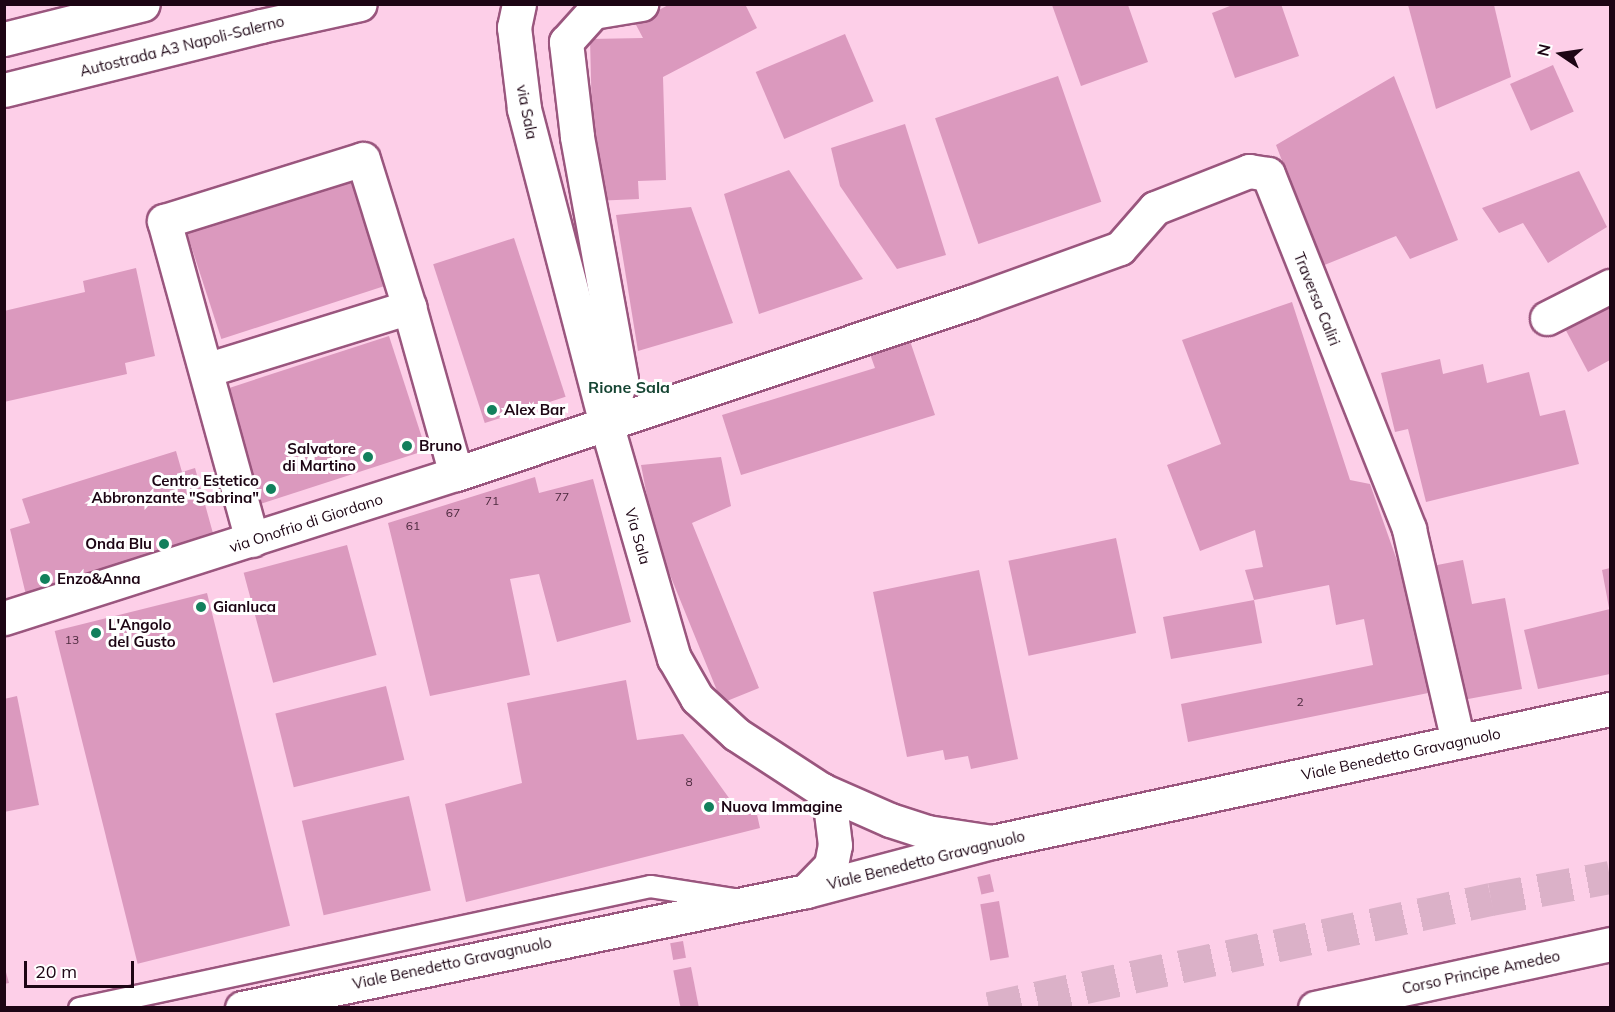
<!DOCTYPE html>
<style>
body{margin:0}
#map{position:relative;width:1615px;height:1012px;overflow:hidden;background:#fdcfe8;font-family:Mulish,sans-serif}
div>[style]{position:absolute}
.building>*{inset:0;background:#db99be;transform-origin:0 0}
.primary-tunnel>*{height:33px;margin-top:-16.5px;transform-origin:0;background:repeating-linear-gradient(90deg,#dbb1c8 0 33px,transparent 0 49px)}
.roads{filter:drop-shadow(2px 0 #9a567e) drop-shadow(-2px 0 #9a567e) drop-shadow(0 2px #9a567e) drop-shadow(0 -2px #9a567e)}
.service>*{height:21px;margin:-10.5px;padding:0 10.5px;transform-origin:10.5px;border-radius:10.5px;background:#fff}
.minor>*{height:33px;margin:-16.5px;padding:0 16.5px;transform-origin:16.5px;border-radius:16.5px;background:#fff}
.tertiary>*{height:33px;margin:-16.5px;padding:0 16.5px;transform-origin:16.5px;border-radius:16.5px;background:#fff}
.secondary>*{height:33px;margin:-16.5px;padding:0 16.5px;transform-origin:16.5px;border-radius:16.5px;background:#fff}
.motorway>*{height:33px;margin:-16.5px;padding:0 16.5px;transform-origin:16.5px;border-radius:16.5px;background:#fff}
.dots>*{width:16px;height:16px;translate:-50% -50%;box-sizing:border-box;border:3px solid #fff;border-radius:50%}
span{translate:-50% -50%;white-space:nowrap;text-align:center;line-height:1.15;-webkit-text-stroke:6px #fff;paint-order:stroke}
.number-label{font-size:12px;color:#4c2a3e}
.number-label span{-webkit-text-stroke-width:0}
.street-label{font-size:15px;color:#1d0514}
.poi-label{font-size:15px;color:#1d0514;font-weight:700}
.left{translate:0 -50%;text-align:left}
.right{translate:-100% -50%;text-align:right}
.neighbourhood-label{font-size:16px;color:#164533;font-weight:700}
.frame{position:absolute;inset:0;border:6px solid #1d0514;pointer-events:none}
.north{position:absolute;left:1531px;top:24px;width:60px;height:60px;-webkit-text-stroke:4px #fff;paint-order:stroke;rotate:283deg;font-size:16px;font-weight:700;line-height:24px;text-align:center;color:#1d0514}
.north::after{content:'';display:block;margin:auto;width:21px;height:27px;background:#1d0514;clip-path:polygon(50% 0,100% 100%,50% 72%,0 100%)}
.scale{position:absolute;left:24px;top:961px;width:110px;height:27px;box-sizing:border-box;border:3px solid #1d0514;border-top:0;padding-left:8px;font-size:18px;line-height:21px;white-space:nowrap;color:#1d0514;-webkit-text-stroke:4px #fff;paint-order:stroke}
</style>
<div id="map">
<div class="building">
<div style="clip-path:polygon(670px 4px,745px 4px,757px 28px,663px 77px,666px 180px,638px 181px,639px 199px,594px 201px,590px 39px,643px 38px,635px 23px)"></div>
<div style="clip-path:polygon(1235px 4px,1281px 4px,1299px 56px,1235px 78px,1212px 13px)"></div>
<div style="clip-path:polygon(1052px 5px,1128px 5px,1148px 62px,1081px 86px)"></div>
<div style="clip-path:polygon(1408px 5px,1494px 5px,1511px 77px,1436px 109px)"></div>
<div style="left:845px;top:34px;width:73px;height:97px;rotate:67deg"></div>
<div style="left:1553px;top:65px;width:51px;height:47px;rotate:66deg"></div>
<div style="left:1058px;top:76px;width:133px;height:130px;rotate:71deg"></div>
<div style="clip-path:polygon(1394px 76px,1458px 240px,1410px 259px,1396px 236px,1322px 266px,1276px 145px)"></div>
<div style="clip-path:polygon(905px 124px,946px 255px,897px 269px,840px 186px,831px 148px)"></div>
<div style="clip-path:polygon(789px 170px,863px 279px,759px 314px,724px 194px)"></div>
<div style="clip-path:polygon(1579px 171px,1607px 227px,1548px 263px,1523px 223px,1499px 233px,1482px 208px)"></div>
<div style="left:351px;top:175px;width:116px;height:174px;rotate:72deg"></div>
<div style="clip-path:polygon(691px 207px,733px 323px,638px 351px,616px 215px)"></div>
<div style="left:514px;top:238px;width:167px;height:85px;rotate:72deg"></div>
<div style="clip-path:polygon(136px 268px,155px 356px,125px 363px,127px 374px,4px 402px,4px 311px,85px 292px,83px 281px)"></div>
<div style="clip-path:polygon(1610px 298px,1610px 360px,1588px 372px,1562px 323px)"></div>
<div style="clip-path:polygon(1292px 302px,1350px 480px,1370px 484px,1400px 569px,1412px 566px,1438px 691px,1188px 742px,1181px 704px,1373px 665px,1364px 619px,1336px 625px,1329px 585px,1254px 600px,1262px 643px,1171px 659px,1163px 617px,1254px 600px,1245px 570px,1263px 567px,1255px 530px,1200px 551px,1167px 465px,1221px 444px,1182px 340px)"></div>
<div style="left:389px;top:336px;width:120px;height:176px;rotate:72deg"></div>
<div style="clip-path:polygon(910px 341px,935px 415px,741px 475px,722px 415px,875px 368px,870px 354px)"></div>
<div style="clip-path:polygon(1440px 359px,1443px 374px,1483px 364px,1487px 383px,1529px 372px,1540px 416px,1565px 410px,1579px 464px,1426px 502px,1408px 429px,1395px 432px,1381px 373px)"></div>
<div style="clip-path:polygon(176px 451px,182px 472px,195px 468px,214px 537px,26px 595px,10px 529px,30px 523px,22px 499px)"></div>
<div style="clip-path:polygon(721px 457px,731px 506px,692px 523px,759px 688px,722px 703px,655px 538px,641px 465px)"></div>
<div style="clip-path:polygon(535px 477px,539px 493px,593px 479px,631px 622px,557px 642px,539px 574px,510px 579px,530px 675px,430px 696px,388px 523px)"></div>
<div style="left:1116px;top:538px;width:97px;height:110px;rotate:78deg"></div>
<div style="left:347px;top:545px;width:114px;height:107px;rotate:75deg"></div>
<div style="clip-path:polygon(1463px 560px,1472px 604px,1505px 598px,1522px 689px,1452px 702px,1427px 567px)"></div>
<div style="clip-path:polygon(1610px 568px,1610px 608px,1609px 608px,1602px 570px)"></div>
<div style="clip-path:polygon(979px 570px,1018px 759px,971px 769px,968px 756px,945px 760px,943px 750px,907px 757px,873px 592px)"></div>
<div style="left:207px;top:593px;width:343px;height:157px;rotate:76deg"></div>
<div style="clip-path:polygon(1610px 609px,1610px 674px,1538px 689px,1524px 630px)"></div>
<div style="clip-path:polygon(626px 680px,637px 740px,683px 734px,734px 805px,754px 801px,760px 828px,466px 902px,445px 804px,522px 783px,507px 703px)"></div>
<div style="left:386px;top:686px;width:76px;height:114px;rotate:76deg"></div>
<div style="clip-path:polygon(17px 696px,39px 805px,4px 812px,4px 699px)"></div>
<div style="left:409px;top:796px;width:97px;height:110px;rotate:77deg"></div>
<div style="left:990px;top:874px;width:18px;height:13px;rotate:77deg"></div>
<div style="left:999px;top:901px;width:57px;height:19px;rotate:80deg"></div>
<div style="left:683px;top:941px;width:17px;height:13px;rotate:80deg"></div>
<div style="clip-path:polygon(4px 965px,9px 983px,4px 984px)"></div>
<div style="left:691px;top:967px;width:42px;height:18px;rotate:79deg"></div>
</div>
<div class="primary-tunnel">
<div style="left:989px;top:1008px;width:514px;rotate:-12.25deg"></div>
<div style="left:1491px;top:899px;width:121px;rotate:-10.5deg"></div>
</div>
<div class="roads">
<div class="service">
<div style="left:79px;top:1008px;width:584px;rotate:-12.06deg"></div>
<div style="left:650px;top:886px;width:85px;rotate:8.8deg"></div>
</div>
<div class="minor">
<div style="left:1547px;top:318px;width:71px;rotate:-26.9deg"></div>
<div style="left:206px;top:370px;width:213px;rotate:-17.2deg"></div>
<div style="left:606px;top:423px;width:46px;rotate:-71.2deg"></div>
<div style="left:621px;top:379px;width:247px;rotate:-100.3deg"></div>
<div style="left:577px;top:136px;width:95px;rotate:-96.7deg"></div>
<div style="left:566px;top:42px;width:40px;rotate:-48deg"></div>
<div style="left:593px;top:12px;width:49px;rotate:-9.5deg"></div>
<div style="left:252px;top:540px;width:331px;rotate:-105.4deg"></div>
<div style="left:164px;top:221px;width:208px;rotate:-17.3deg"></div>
<div style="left:363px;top:159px;width:155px;rotate:72.7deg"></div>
<div style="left:409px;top:307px;width:173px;rotate:74.3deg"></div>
<div style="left:4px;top:618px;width:474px;rotate:-17.7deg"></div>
<div style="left:456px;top:474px;width:543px;rotate:-18.47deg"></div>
<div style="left:971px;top:302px;width:158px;rotate:-19.9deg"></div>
<div style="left:1120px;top:248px;width:53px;rotate:-48.8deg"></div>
<div style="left:1155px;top:208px;width:101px;rotate:-21.5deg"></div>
<div style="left:1249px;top:171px;width:19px;rotate:9deg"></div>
<div style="left:1268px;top:174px;width:382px;rotate:68.3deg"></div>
<div style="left:1409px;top:529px;width:218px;rotate:77deg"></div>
</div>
<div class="tertiary">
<div style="left:519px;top:4px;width:24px;rotate:102deg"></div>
<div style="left:514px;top:27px;width:83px;rotate:83deg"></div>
<div style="left:524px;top:109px;width:325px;rotate:75.4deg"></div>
<div style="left:606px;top:423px;width:245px;rotate:73.9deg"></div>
<div style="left:674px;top:658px;width:46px;rotate:60.1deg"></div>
<div style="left:697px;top:698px;width:53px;rotate:42.7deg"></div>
<div style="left:736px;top:734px;width:103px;rotate:33.1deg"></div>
<div style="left:822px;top:790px;width:74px;rotate:23.8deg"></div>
<div style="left:890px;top:820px;width:39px;rotate:18deg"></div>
<div style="left:927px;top:832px;width:66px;rotate:8.7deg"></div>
<div style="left:806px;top:891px;width:36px;rotate:-46deg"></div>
<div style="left:831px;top:865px;width:20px;rotate:-79deg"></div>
<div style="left:835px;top:845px;width:33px;rotate:-97deg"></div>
<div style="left:831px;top:812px;width:24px;rotate:-112deg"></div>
</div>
<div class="secondary">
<div style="left:242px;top:1008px;width:576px;rotate:-11.72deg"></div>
<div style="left:806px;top:891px;width:192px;rotate:-14.8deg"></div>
<div style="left:992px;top:842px;width:632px;rotate:-12.15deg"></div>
<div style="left:1315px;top:1008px;width:302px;rotate:-12.2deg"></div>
</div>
<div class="motorway">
<div style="left:4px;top:39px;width:143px;rotate:-14.1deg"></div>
<div style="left:4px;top:90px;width:265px;rotate:-14deg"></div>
<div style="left:261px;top:26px;width:101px;rotate:-12.5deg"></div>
</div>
</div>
<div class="dots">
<div style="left:492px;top:410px;background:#12805c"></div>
<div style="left:407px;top:446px;background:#12805c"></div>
<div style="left:368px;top:457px;background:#12805c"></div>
<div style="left:271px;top:489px;background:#12805c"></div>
<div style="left:164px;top:544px;background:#12805c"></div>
<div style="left:45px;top:579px;background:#12805c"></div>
<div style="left:201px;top:607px;background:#12805c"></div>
<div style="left:96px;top:633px;background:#12805c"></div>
<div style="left:709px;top:807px;background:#12805c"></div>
</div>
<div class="number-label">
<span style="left:562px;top:497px">77</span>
<span style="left:492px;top:501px">71</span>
<span style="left:453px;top:513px">67</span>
<span style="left:413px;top:526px">61</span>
<span style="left:72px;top:640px">13</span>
<span style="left:1300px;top:702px">2</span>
<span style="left:689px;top:782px">8</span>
</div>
<div class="street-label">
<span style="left:182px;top:46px;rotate:-14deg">Autostrada A3 Napoli-Salerno</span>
<span style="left:527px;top:112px;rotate:79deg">via Sala</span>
<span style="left:1317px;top:299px;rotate:68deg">Traversa Caliri</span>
<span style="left:306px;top:523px;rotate:-18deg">via Onofrio di Giordano</span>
<span style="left:638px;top:536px;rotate:74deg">Via Sala</span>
<span style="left:1401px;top:754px;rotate:-12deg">Viale Benedetto Gravagnuolo</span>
<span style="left:926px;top:860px;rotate:-14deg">Viale Benedetto Gravagnuolo</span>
<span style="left:452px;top:963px;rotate:-12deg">Viale Benedetto Gravagnuolo</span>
<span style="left:1481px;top:972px;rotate:-12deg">Corso Principe Amedeo</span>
</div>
<div class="poi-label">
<span class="left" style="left:504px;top:410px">Alex Bar</span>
<span class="left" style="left:419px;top:446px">Bruno</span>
<span class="right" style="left:356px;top:457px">Salvatore<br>di Martino</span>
<span class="right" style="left:259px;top:489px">Centro Estetico<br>Abbronzante "Sabrina"</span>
<span class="right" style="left:152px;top:544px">Onda Blu</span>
<span class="left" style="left:57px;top:579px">Enzo&amp;Anna</span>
<span class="left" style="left:213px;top:607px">Gianluca</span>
<span class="left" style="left:108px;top:633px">L'Angolo<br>del Gusto</span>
<span class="left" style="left:721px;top:807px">Nuova Immagine</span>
</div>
<div class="neighbourhood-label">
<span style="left:629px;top:387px">Rione Sala</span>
</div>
<div class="frame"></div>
<div class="north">N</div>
<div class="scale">20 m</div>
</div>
